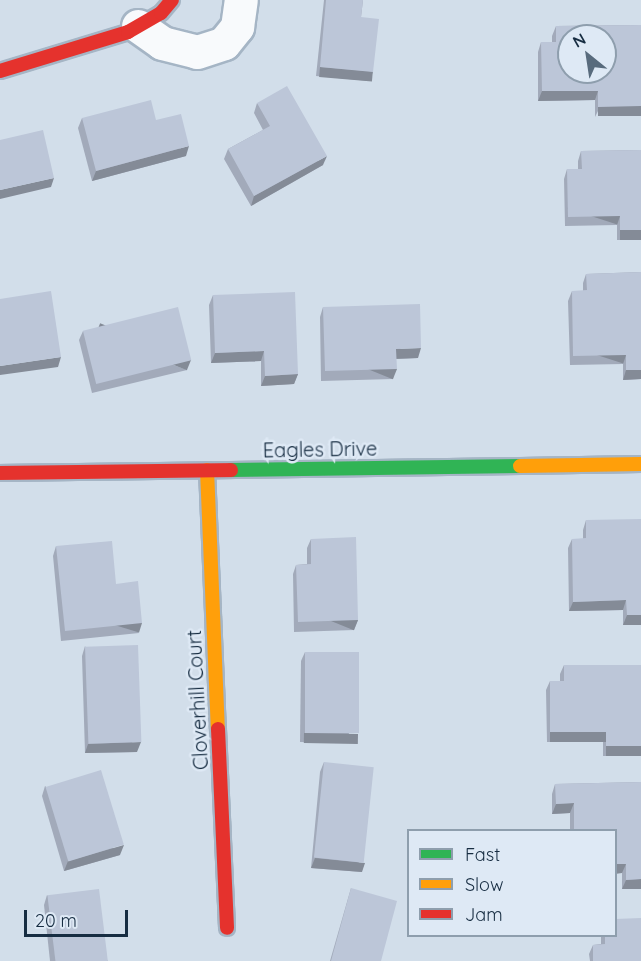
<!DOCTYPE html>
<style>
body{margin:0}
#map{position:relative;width:641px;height:961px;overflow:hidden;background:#d2deea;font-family:Quicksand,sans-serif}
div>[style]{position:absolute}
.roads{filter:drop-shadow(2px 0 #a5b5c5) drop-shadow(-2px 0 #a5b5c5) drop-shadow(0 2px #a5b5c5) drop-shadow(0 -2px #a5b5c5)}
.street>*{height:33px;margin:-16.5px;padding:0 16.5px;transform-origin:16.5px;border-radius:16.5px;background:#f8fafc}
.fast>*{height:14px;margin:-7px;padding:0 7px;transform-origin:7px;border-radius:7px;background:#30b455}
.slow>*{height:14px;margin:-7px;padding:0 7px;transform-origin:7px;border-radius:7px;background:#ff9f0a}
.jam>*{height:14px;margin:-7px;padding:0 7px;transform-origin:7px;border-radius:7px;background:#e5322d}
.wall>*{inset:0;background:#a2aaba}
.shaded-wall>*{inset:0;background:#848b97;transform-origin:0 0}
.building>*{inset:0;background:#bcc6d8;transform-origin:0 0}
span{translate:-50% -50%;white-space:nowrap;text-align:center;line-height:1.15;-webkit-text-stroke:5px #dee9f5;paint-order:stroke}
.street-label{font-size:20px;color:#172d42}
.legend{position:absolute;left:407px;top:829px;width:210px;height:108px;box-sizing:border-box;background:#dee9f5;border:2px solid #8e9ead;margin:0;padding:8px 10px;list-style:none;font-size:18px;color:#172d42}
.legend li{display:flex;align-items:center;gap:12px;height:30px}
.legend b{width:30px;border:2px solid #8e9ead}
.north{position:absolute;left:557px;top:24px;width:60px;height:60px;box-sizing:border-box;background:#dee9f5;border:2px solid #8e9ead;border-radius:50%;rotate:330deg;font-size:16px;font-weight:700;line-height:24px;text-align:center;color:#172d42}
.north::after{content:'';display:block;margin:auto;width:21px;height:27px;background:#586b7d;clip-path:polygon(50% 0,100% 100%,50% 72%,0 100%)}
.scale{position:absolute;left:24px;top:910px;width:104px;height:27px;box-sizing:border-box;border:3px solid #172d42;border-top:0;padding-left:8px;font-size:18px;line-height:21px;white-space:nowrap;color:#172d42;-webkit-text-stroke:4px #dee9f5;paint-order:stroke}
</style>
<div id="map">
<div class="roads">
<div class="street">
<div style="left:138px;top:26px;width:29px;rotate:35deg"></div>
<div style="left:162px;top:43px;width:36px;rotate:14deg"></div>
<div style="left:197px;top:52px;width:28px;rotate:-18deg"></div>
<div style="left:224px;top:43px;width:21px;rotate:-51deg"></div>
<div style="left:237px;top:27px;width:27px;rotate:-82deg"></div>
</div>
<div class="fast">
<div style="left:231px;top:470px;width:289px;rotate:-0.8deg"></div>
</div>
<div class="slow">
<div style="left:520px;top:466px;width:121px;rotate:-0.9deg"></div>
<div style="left:207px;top:470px;width:259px;rotate:87.6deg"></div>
</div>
<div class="jam">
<div style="left:0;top:71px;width:134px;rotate:-16.9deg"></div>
<div style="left:128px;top:32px;width:38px;rotate:-30deg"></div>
<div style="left:161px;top:13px;width:17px;rotate:-50deg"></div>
<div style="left:0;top:473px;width:231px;rotate:-0.7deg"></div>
<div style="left:218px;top:729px;width:199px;rotate:87.4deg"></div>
</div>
</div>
<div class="wall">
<div style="clip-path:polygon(324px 0,363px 0,361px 17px,373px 72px,369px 81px,316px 76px)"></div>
<div style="clip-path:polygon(641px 25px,595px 117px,595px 100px,538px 101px,538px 52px,541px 42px,552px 42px,552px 36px,556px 26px)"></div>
<div style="clip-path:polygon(257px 103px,323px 165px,251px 206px,224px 159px,228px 149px,263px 130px,254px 113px)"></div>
<div style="clip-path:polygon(82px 118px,156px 120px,186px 156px,92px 181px,78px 128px)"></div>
<div style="clip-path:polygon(641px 150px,641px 240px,617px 240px,617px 225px,565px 226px,564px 179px,567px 169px,578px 169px,578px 161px,581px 151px)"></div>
<div style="clip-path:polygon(641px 272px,641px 379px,623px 380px,623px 364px,570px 365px,568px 301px,572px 291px,583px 291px,583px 283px,586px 274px)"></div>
<div style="clip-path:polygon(213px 295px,298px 374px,294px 384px,261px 386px,261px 361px,211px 363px,209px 305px)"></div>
<div style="clip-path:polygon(323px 307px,418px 358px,396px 359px,393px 379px,321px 381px,320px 317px)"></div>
<div style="clip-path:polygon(83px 331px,187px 370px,92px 393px,79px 340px)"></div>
<div style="clip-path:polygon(586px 520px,641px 625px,623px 625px,623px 610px,569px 611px,568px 548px,572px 539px,583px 539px,583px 530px)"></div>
<div style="clip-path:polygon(311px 539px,358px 620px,354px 630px,294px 632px,293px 574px,296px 565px,307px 564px,307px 548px)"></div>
<div style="clip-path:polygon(56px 546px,139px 633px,61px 641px,53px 556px)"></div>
<div style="clip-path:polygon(85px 646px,137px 752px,85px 753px,82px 656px)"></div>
<div style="clip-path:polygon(305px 652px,354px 743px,300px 742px,301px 661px)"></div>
<div style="clip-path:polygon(564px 665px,641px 665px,641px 756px,603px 756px,603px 742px,547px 742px,546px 690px,550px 681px,560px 681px,560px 674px)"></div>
<div style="clip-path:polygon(324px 762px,362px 872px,311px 868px,320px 772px)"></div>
<div style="clip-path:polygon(641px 782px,641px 889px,622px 889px,622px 873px,615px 831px,570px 831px,570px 813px,552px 814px,552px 794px,555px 784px)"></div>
<div style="clip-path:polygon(45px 786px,120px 855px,64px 871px,42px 796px)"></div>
<div style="clip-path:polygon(351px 888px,381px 961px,330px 961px)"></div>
<div style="clip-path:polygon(47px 895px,108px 961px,50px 961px,44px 905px)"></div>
<div style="clip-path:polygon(601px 936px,615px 936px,641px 961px,590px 961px,589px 954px,593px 945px,601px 944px)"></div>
</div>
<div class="shaded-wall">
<div style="left:320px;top:67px;width:53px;height:10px;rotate:5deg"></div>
<div style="clip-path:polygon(542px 91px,598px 91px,595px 100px,538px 101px)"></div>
<div style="left:641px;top:106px;width:10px;height:43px;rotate:90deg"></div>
<div style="clip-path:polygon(189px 146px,186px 156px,92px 181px,96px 171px)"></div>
<div style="clip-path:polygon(327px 156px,323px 165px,251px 206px,254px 196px)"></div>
<div style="clip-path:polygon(54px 178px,51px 187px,0 199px,0 190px)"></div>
<div style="left:620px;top:216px;width:9px;height:52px;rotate:108deg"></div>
<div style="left:620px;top:230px;width:21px;height:10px"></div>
<div style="clip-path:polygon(421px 348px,418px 358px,392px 359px,396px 349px)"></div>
<div style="clip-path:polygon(264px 351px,261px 361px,211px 363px,215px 353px)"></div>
<div style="left:626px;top:355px;width:9px;height:53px;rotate:108deg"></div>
<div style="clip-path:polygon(61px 357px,58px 367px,0 375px,0 366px)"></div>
<div style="left:191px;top:360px;width:11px;height:98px;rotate:112deg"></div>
<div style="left:397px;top:369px;width:11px;height:72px;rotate:112deg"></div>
<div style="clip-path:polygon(626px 370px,641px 370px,641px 379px,623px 380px)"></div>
<div style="clip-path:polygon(298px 374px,294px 384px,261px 386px,265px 376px)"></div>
<div style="clip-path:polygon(626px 600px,623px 610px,569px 611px,573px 602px)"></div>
<div style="clip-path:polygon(627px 615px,641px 615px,641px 625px,623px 625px)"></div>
<div style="left:358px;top:620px;width:11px;height:60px;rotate:112deg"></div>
<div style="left:142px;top:623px;width:10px;height:77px;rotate:107deg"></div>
<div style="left:550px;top:732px;width:56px;height:10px"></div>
<div style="left:304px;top:733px;width:54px;height:10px;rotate:1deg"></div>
<div style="clip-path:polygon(141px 742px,137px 752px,85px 753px,88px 744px)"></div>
<div style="left:606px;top:746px;width:35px;height:10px"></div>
<div style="clip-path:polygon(574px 803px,570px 813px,552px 814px,556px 804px)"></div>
<div style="clip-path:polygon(124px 845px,120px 855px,64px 871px,68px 861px)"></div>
<div style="clip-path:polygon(315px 858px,365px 863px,362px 872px,311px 868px)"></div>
<div style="clip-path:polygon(615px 864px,626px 864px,622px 873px,615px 874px)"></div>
<div style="clip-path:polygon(641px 879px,641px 889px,622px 889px,626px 880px)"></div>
</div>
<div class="building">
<div style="clip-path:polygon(326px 0,363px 0,361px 17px,379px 19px,373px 72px,320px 67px)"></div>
<div style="clip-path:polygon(evenodd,641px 25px,641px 106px,598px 107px,598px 91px,542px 91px,541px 42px,556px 42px,556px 26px,641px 25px,569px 36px,605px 36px,605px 72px,569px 72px,569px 36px)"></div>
<div style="clip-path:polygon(287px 86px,327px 156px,254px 196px,228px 149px,270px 126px,257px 103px)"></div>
<div style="clip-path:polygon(151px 100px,156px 120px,181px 114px,189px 146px,96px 171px,82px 118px)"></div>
<div style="clip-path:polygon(43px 130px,54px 178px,0 190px,0 140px)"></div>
<div style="clip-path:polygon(641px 150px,641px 230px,620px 230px,620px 216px,568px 217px,567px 169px,582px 169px,581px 151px)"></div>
<div style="clip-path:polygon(641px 272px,641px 370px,626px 370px,626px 355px,573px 356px,572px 291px,587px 290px,586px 274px)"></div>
<div style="clip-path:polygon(51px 291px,61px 357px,0 366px,0 299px)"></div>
<div style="clip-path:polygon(295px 292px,298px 374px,265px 376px,264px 351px,215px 353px,213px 295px)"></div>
<div style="clip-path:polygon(420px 304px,421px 348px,396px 349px,397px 369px,325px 371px,323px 307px)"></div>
<div style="left:178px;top:307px;width:55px;height:98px;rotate:76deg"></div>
<div style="clip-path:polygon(641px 519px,641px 615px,627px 615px,626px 600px,573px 602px,572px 539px,586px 538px,586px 520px)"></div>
<div style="clip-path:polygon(356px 537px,358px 620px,298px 622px,296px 565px,311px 564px,311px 539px)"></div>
<div style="clip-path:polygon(112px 541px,116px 584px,138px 581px,142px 623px,65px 631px,56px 546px)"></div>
<div style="left:138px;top:645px;width:97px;height:53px;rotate:88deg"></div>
<div style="left:305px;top:652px;width:54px;height:81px"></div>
<div style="clip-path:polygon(564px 665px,641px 665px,641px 746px,606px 746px,606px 732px,550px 732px,550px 681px,564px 681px)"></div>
<div style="left:324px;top:762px;width:50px;height:96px;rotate:6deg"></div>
<div style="left:101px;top:770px;width:78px;height:58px;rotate:73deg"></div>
<div style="clip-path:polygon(641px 782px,641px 879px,626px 880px,626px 864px,615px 864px,615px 831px,574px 831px,574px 803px,556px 804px,555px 784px)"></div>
<div style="clip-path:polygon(351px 888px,397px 901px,381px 961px,331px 961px)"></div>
<div style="left:99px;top:889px;width:73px;height:52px;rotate:83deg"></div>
<div style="clip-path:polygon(641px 918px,641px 961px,593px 961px,593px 945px,605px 944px,605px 936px,615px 936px,615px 919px)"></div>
</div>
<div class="street-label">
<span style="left:320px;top:449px;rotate:-1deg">Eagles Drive</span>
<span style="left:197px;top:700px;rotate:-93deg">Cloverhill Court</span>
</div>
<ul class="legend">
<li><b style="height:8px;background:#30b455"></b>Fast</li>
<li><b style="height:8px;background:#ff9f0a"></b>Slow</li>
<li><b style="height:8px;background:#e5322d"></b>Jam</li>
</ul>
<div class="north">N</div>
<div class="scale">20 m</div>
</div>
